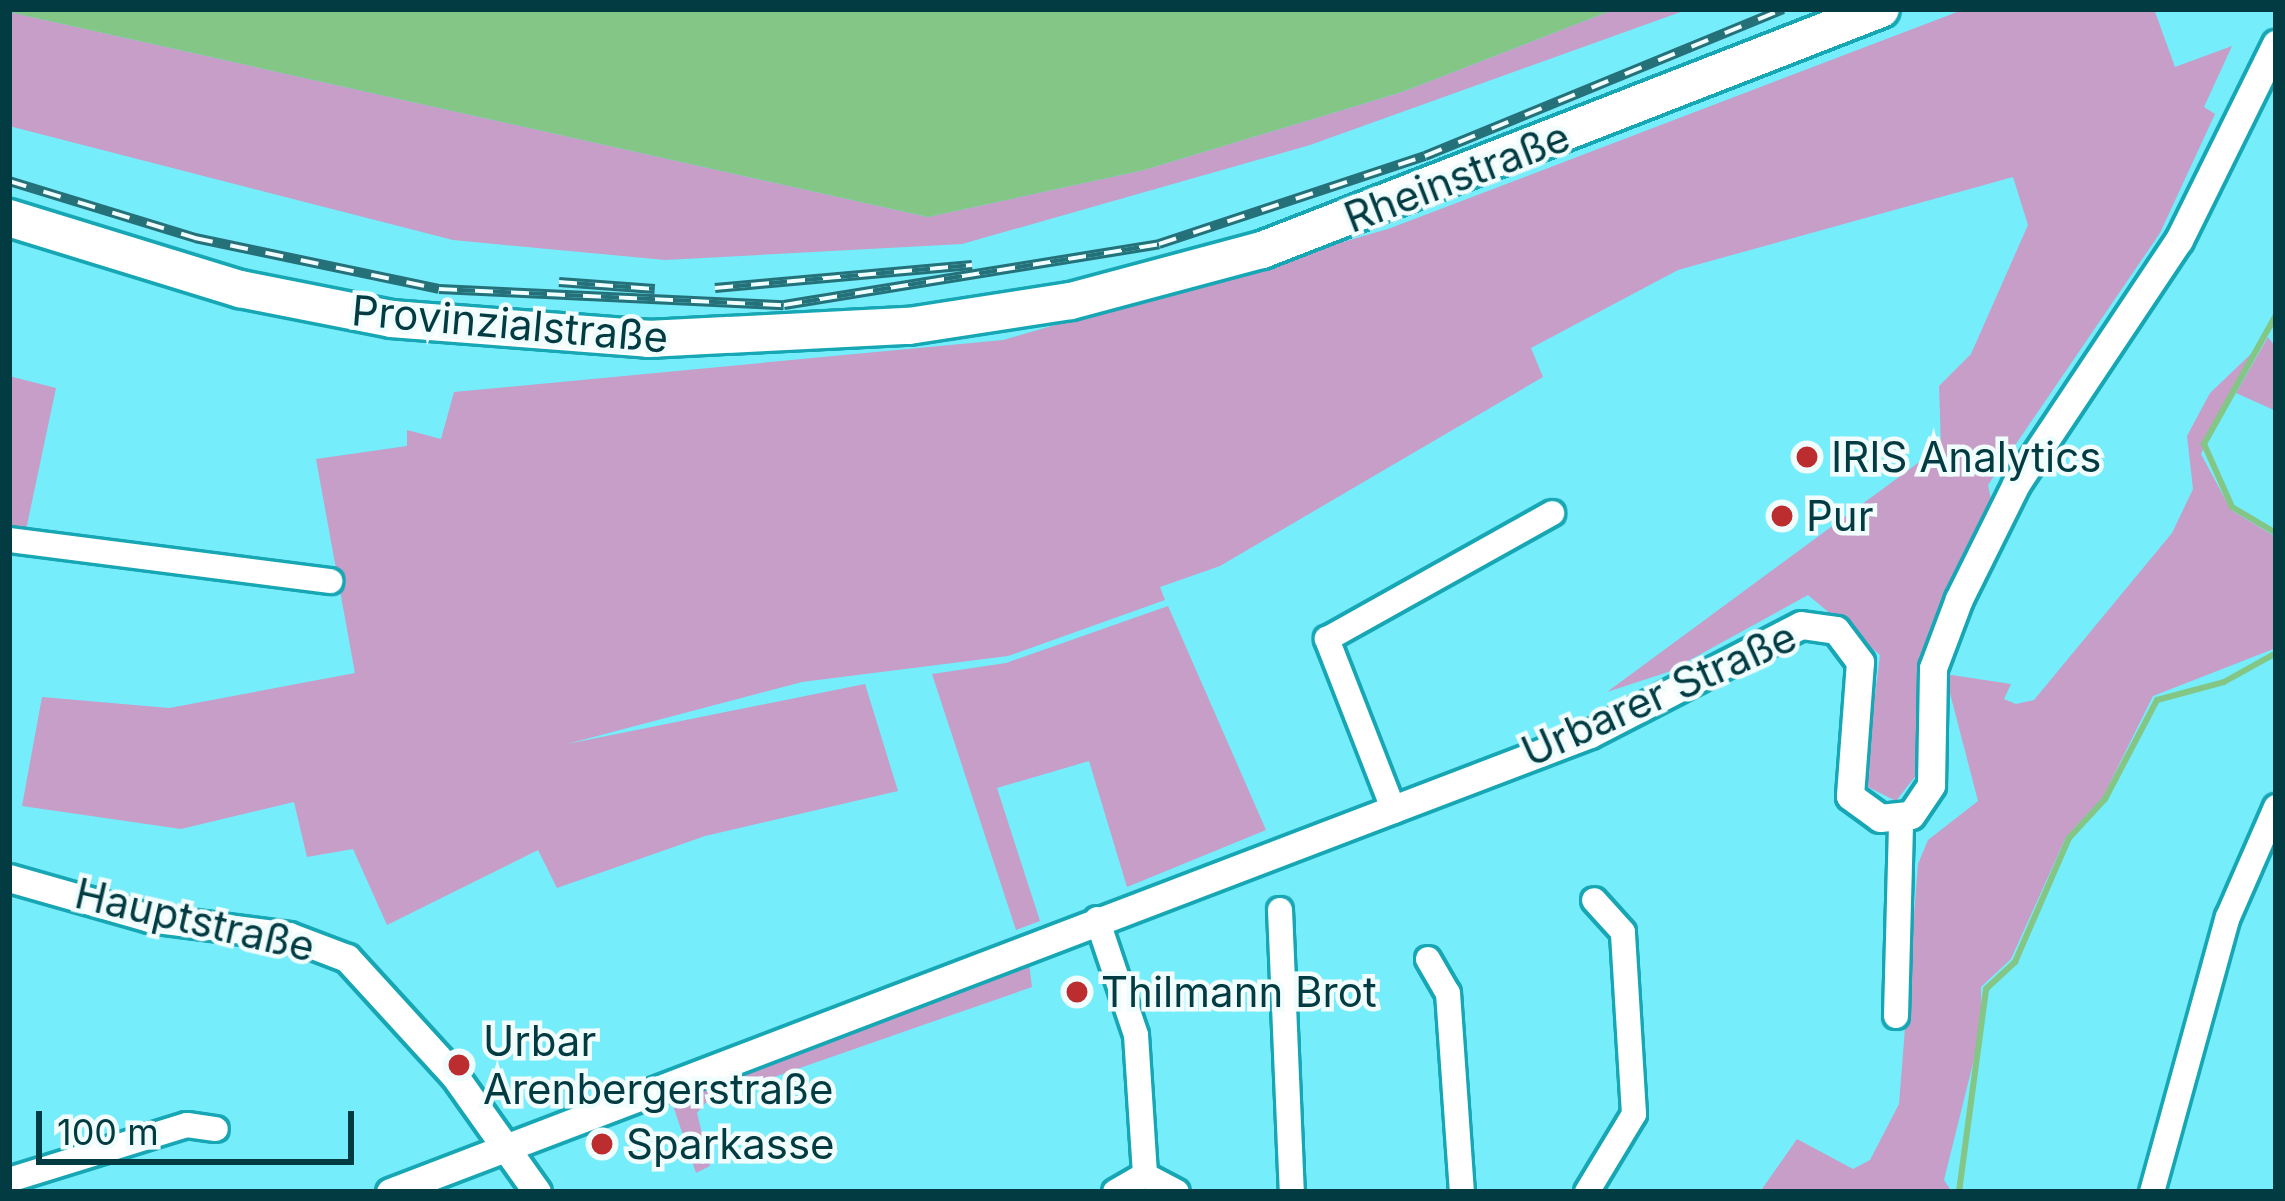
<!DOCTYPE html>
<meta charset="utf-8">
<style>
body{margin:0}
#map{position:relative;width:2285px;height:1201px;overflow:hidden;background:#75edfb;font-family:Inter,sans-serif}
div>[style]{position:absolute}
.green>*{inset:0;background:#c69ec8}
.water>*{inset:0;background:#83c686}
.stream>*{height:6px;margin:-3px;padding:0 3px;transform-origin:3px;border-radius:3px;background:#83c686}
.roads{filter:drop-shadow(3px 0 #17a6b4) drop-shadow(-3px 0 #17a6b4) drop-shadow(0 3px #17a6b4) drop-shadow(0 -3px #17a6b4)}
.minor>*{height:24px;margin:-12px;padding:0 12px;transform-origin:12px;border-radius:12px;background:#fff}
.tertiary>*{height:27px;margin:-13.5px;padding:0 13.5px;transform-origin:13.5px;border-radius:13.5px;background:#fff}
.primary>*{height:36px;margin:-18px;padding:0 18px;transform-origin:18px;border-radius:18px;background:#fff}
.rail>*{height:10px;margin-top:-5px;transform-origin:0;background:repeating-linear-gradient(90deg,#f1fcfd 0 18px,#25717a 0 36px);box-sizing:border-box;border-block:3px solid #25717a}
.dots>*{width:33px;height:33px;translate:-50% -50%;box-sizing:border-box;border:6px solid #f1fcfd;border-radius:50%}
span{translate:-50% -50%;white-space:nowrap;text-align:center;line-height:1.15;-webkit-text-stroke:9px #f1fcfd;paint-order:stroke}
.street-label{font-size:42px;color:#023c42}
.poi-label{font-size:42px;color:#023c42}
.left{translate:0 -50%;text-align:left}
.frame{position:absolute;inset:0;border:12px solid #023c42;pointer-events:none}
.scale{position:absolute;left:36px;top:1111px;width:318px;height:54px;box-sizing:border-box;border:6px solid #023c42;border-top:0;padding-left:15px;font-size:36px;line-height:42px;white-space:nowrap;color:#023c42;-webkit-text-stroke:9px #f1fcfd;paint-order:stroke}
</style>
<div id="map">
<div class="green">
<div style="clip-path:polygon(1615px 9px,1689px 9px,1310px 145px,962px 244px,665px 260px,453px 240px,9px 126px,9px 12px,928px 217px,1144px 170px,1402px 92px)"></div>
<div style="clip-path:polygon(1965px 9px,2154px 9px,2175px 67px,2232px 46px,2204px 107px,2215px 114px,2160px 233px,1988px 485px,1992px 505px,1924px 650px,1917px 774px,1896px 801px,1864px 785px,1880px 655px,1808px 595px,1668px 672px,1607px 692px,1941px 446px,1939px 386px,1971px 354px,2028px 225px,2013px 177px,1678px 270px,1531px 348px,1543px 377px,1220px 566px,1160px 587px,1165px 600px,1008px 656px,802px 682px,567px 744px,865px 684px,898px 791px,705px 836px,557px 888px,538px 850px,387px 925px,353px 849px,307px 857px,294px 802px,181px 829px,22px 806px,42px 697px,169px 708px,355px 673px,316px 459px,407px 446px,407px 430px,441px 439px,454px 392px,1003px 340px,1388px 229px)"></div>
<div style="clip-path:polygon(2268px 337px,2276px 348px,2276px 411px,2236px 393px)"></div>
<div style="clip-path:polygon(2253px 352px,2201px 454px,2231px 510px,2276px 537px,2276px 648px,2153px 696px,2103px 797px,2066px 837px,2011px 959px,1981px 987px,1982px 1027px,1944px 1180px,1952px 1192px,1760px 1192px,1797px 1139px,1853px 1169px,1870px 1160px,1899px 1104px,1918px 864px,1928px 840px,1978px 801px,1945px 674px,2011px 684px,2004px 699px,2016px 704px,2034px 700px,2172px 533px,2193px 489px,2187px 436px,2210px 393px)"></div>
<div style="clip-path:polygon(9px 376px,56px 388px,26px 530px,9px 527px)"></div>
<div style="clip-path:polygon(1168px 606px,1266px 830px,1127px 887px,1089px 761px,997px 788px,1040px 921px,1016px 930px,932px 674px,1006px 663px)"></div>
<div style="clip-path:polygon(1029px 964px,1032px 987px,708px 1100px,697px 1113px,710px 1166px,696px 1173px,670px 1097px)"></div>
</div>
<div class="water">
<div style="clip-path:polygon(1615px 9px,1402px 92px,1144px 170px,928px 217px,9px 12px)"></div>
</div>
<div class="stream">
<div style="left:2276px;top:315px;width:148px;rotate:119.2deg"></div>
<div style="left:2204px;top:444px;width:69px;rotate:66deg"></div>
<div style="left:2232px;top:507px;width:51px;rotate:30.6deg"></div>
<div style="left:1959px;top:1192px;width:205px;rotate:-82.4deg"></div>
<div style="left:1986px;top:989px;width:40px;rotate:-43deg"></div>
<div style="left:2015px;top:962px;width:135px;rotate:-66.5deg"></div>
<div style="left:2069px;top:838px;width:53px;rotate:-47.3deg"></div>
<div style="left:2105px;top:799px;width:112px;rotate:-62.3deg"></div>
<div style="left:2157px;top:700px;width:69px;rotate:-15deg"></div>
<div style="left:2224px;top:682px;width:60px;rotate:-29.1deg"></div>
</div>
<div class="roads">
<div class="minor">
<div style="left:9px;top:540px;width:324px;rotate:7.3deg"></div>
<div style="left:1394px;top:811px;width:185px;rotate:-111.3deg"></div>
<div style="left:1327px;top:639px;width:258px;rotate:-29.2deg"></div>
<div style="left:1280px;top:910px;width:282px;rotate:87.6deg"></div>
<div style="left:1097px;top:919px;width:122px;rotate:71.4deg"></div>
<div style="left:1136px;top:1035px;width:140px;rotate:86.3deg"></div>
<div style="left:1428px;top:959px;width:39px;rotate:60deg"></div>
<div style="left:1448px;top:993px;width:199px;rotate:86deg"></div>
<div style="left:1896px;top:1016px;width:197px;rotate:-88.5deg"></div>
<div style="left:9px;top:1180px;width:186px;rotate:-17.2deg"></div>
<div style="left:187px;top:1125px;width:29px;rotate:8deg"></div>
<div style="left:1115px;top:1192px;width:34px;rotate:-30deg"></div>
<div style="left:1145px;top:1175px;width:36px;rotate:28deg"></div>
<div style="left:1587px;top:1192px;width:91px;rotate:-58.9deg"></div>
<div style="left:1634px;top:1114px;width:182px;rotate:-93.5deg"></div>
<div style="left:1623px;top:932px;width:43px;rotate:-132.2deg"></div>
<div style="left:2152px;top:1192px;width:285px;rotate:-74.6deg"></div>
<div style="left:2228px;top:917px;width:120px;rotate:-66.4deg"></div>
</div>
<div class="tertiary">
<div style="left:9px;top:878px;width:146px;rotate:15.9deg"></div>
<div style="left:149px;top:918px;width:141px;rotate:7.3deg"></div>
<div style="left:289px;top:936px;width:62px;rotate:20.8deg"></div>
<div style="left:347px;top:958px;width:159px;rotate:47.6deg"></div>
<div style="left:454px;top:1075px;width:143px;rotate:54.6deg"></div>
<div style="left:390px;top:1192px;width:1284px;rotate:-20.89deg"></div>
<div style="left:1590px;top:734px;width:237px;rotate:-27.3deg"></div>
<div style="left:1801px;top:625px;width:35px;rotate:8deg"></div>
<div style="left:1836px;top:630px;width:40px;rotate:53deg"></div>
<div style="left:1860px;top:662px;width:134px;rotate:94.3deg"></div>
<div style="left:1850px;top:796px;width:37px;rotate:36deg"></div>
<div style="left:1880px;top:818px;width:31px;rotate:-6deg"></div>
<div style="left:1911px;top:815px;width:36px;rotate:-56deg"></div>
<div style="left:1931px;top:785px;width:117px;rotate:-89deg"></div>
<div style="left:1933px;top:668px;width:74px;rotate:-69.4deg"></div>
<div style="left:1959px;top:599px;width:128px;rotate:-63.6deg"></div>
<div style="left:2016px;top:484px;width:293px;rotate:-56.3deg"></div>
<div style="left:2179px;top:240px;width:219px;rotate:-63.7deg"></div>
</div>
<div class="primary">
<div style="left:9px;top:218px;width:242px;rotate:17.1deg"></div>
<div style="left:240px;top:289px;width:154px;rotate:11.2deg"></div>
<div style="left:391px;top:319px;width:258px;rotate:4.4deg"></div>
<div style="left:648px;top:339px;width:261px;rotate:-2.9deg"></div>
<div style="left:909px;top:326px;width:164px;rotate:-8.8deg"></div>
<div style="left:1071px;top:301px;width:198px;rotate:-15deg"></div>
<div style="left:1262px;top:250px;width:664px;rotate:-21.27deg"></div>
</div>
</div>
<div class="rail">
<div style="left:9px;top:181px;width:195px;rotate:17deg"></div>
<div style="left:195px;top:238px;width:249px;rotate:11.8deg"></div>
<div style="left:439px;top:289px;width:345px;rotate:2.7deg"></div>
<div style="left:784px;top:305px;width:380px;rotate:-9.2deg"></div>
<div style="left:1159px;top:244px;width:280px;rotate:-18.3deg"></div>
<div style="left:1425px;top:156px;width:387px;rotate:-22.3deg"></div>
<div style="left:559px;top:282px;width:96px;rotate:4.2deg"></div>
<div style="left:715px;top:288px;width:258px;rotate:-5.1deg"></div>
</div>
<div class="dots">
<div style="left:1807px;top:457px;background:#bc2d2f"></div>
<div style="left:1782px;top:516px;background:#bc2d2f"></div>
<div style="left:1077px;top:992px;background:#bc2d2f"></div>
<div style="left:459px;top:1065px;background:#bc2d2f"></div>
<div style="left:602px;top:1144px;background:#bc2d2f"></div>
</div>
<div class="street-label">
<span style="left:1457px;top:177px;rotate:-21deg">Rheinstraße</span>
<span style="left:510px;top:324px;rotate:5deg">Provinzialstraße</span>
<span style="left:1659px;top:694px;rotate:-24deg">Urbarer Straße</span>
<span style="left:195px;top:920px;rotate:13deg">Hauptstraße</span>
</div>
<div class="poi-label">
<span class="left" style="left:1831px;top:457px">IRIS Analytics</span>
<span class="left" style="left:1806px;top:516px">Pur</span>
<span class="left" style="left:1101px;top:992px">Thilmann Brot</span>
<span class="left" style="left:483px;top:1065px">Urbar<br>Arenbergerstraße</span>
<span class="left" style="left:626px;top:1144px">Sparkasse</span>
</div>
<div class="frame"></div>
<div class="scale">100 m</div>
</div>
